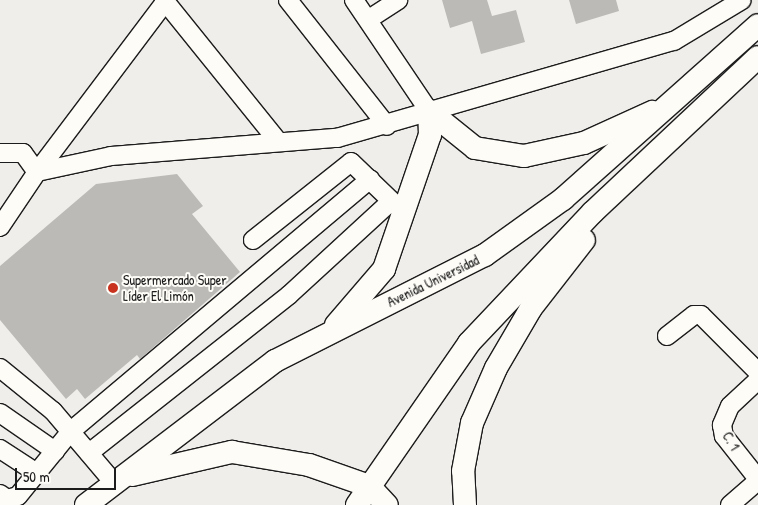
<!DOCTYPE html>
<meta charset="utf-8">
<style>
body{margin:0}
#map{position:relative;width:758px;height:505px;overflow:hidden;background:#f0eeea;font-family:"Patrick Hand",sans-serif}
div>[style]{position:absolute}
.building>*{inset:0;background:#bbbab6}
.roads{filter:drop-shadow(1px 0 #1c1c1c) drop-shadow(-1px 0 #1c1c1c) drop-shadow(0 1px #1c1c1c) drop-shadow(0 -1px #1c1c1c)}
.minor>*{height:18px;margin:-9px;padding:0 9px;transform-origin:9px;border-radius:9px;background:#fdfcf7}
.major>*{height:22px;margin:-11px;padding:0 11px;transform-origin:11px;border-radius:11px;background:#fdfcf7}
.dots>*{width:14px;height:14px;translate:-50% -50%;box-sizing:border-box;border:2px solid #fdfcf7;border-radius:50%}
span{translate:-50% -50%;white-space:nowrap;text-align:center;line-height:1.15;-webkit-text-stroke:4px #fdfcf7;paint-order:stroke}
.poi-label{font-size:14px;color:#1c1c1c}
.left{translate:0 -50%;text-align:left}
.street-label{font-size:14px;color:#1c1c1c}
.scale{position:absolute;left:15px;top:468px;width:101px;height:22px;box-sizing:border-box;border:2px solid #1c1c1c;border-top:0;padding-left:6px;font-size:15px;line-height:18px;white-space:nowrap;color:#1c1c1c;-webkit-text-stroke:4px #fdfcf7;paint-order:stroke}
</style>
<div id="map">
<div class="building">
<div style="clip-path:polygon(442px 0,487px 0,492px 16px,516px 10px,525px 42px,481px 54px,472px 21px,450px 28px)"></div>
<div style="clip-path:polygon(569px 0,616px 0,619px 11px,576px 24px)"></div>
<div style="clip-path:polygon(177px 174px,203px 206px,192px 214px,240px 272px,140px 359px,137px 355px,85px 399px,77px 389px,66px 399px,0 320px,0 266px,96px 184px)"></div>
</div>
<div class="roads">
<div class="minor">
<div style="left:164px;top:0;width:180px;rotate:51.1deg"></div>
<div style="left:288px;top:0;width:160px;rotate:51.8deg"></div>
<div style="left:354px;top:0;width:134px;rotate:56deg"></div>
<div style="left:369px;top:19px;width:35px;rotate:-33deg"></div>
<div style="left:0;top:153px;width:23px"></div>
<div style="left:23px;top:153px;width:24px;rotate:54deg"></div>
<div style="left:37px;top:172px;width:213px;rotate:-53deg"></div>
<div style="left:0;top:227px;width:66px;rotate:-56.1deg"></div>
<div style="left:37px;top:172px;width:76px;rotate:-12.2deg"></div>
<div style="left:111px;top:156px;width:227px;rotate:-4.6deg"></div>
<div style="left:337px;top:138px;width:351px;rotate:-16.1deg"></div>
<div style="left:674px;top:41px;width:79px;rotate:-31.1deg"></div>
<div style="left:253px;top:240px;width:125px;rotate:-38.5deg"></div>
<div style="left:351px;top:162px;width:66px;rotate:43.8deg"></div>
<div style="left:667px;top:336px;width:34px;rotate:-38deg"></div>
<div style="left:694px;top:315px;width:7px"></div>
<div style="left:701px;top:315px;width:81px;rotate:45deg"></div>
<div style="left:0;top:368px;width:68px;rotate:39.1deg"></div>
<div style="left:53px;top:411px;width:94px;rotate:49.7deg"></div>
<div style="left:758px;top:380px;width:38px;rotate:137deg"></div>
<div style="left:730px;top:406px;width:21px;rotate:113deg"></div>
<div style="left:722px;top:425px;width:11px;rotate:80deg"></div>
<div style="left:724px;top:436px;width:55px;rotate:51.7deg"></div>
<div style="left:0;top:413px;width:67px;rotate:34.6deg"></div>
<div style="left:0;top:449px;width:44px;rotate:33deg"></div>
<div style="left:89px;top:453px;width:255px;rotate:-38.3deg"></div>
<div style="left:289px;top:295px;width:137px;rotate:-42.6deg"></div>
<div style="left:0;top:494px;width:9px;rotate:36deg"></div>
<div style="left:7px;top:499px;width:11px;rotate:-15deg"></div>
<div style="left:18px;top:496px;width:84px;rotate:-50.8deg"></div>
<div style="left:71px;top:431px;width:391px;rotate:-40.1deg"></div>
<div style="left:730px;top:505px;width:37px;rotate:-41deg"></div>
</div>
<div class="major">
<div style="left:429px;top:111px;width:59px;rotate:38.8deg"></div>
<div style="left:475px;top:148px;width:50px;rotate:9.3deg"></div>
<div style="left:524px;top:156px;width:61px;rotate:-12.2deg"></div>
<div style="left:584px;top:143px;width:75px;rotate:-24.5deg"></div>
<div style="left:336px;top:325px;width:74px;rotate:-49.4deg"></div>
<div style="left:384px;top:269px;width:142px;rotate:-71.1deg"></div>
<div style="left:430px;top:135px;width:24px;rotate:-92deg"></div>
<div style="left:132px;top:475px;width:103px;rotate:-13deg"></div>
<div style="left:232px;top:452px;width:78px;rotate:9.6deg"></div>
<div style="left:309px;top:465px;width:64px;rotate:19.3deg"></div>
<div style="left:369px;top:486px;width:26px;rotate:47deg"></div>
<div style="left:86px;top:505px;width:238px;rotate:-37.3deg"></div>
<div style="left:275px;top:361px;width:235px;rotate:-26.8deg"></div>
<div style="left:485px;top:255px;width:96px;rotate:-35.7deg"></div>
<div style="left:563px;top:199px;width:261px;rotate:-41.7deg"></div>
<div style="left:357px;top:505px;width:197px;rotate:-55.3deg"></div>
<div style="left:469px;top:343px;width:180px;rotate:-46.6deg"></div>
<div style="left:593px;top:212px;width:226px;rotate:-43.2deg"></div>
<div style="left:465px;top:505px;width:34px;rotate:-93deg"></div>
<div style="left:463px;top:471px;width:49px;rotate:-79.4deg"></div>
<div style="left:472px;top:423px;width:60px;rotate:-66.4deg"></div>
<div style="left:496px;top:368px;width:69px;rotate:-59.7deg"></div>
<div style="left:531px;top:308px;width:86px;rotate:-52.1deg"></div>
</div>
</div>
<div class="dots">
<div style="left:113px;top:288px;background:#c8321e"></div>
</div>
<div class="poi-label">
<span class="left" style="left:123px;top:288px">Supermercado Super<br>Líder El Limón</span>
</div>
<div class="street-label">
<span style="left:433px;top:281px;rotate:-26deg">Avenida Universidad</span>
<span style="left:731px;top:441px;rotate:59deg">C. 1</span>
</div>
<div class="scale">50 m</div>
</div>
